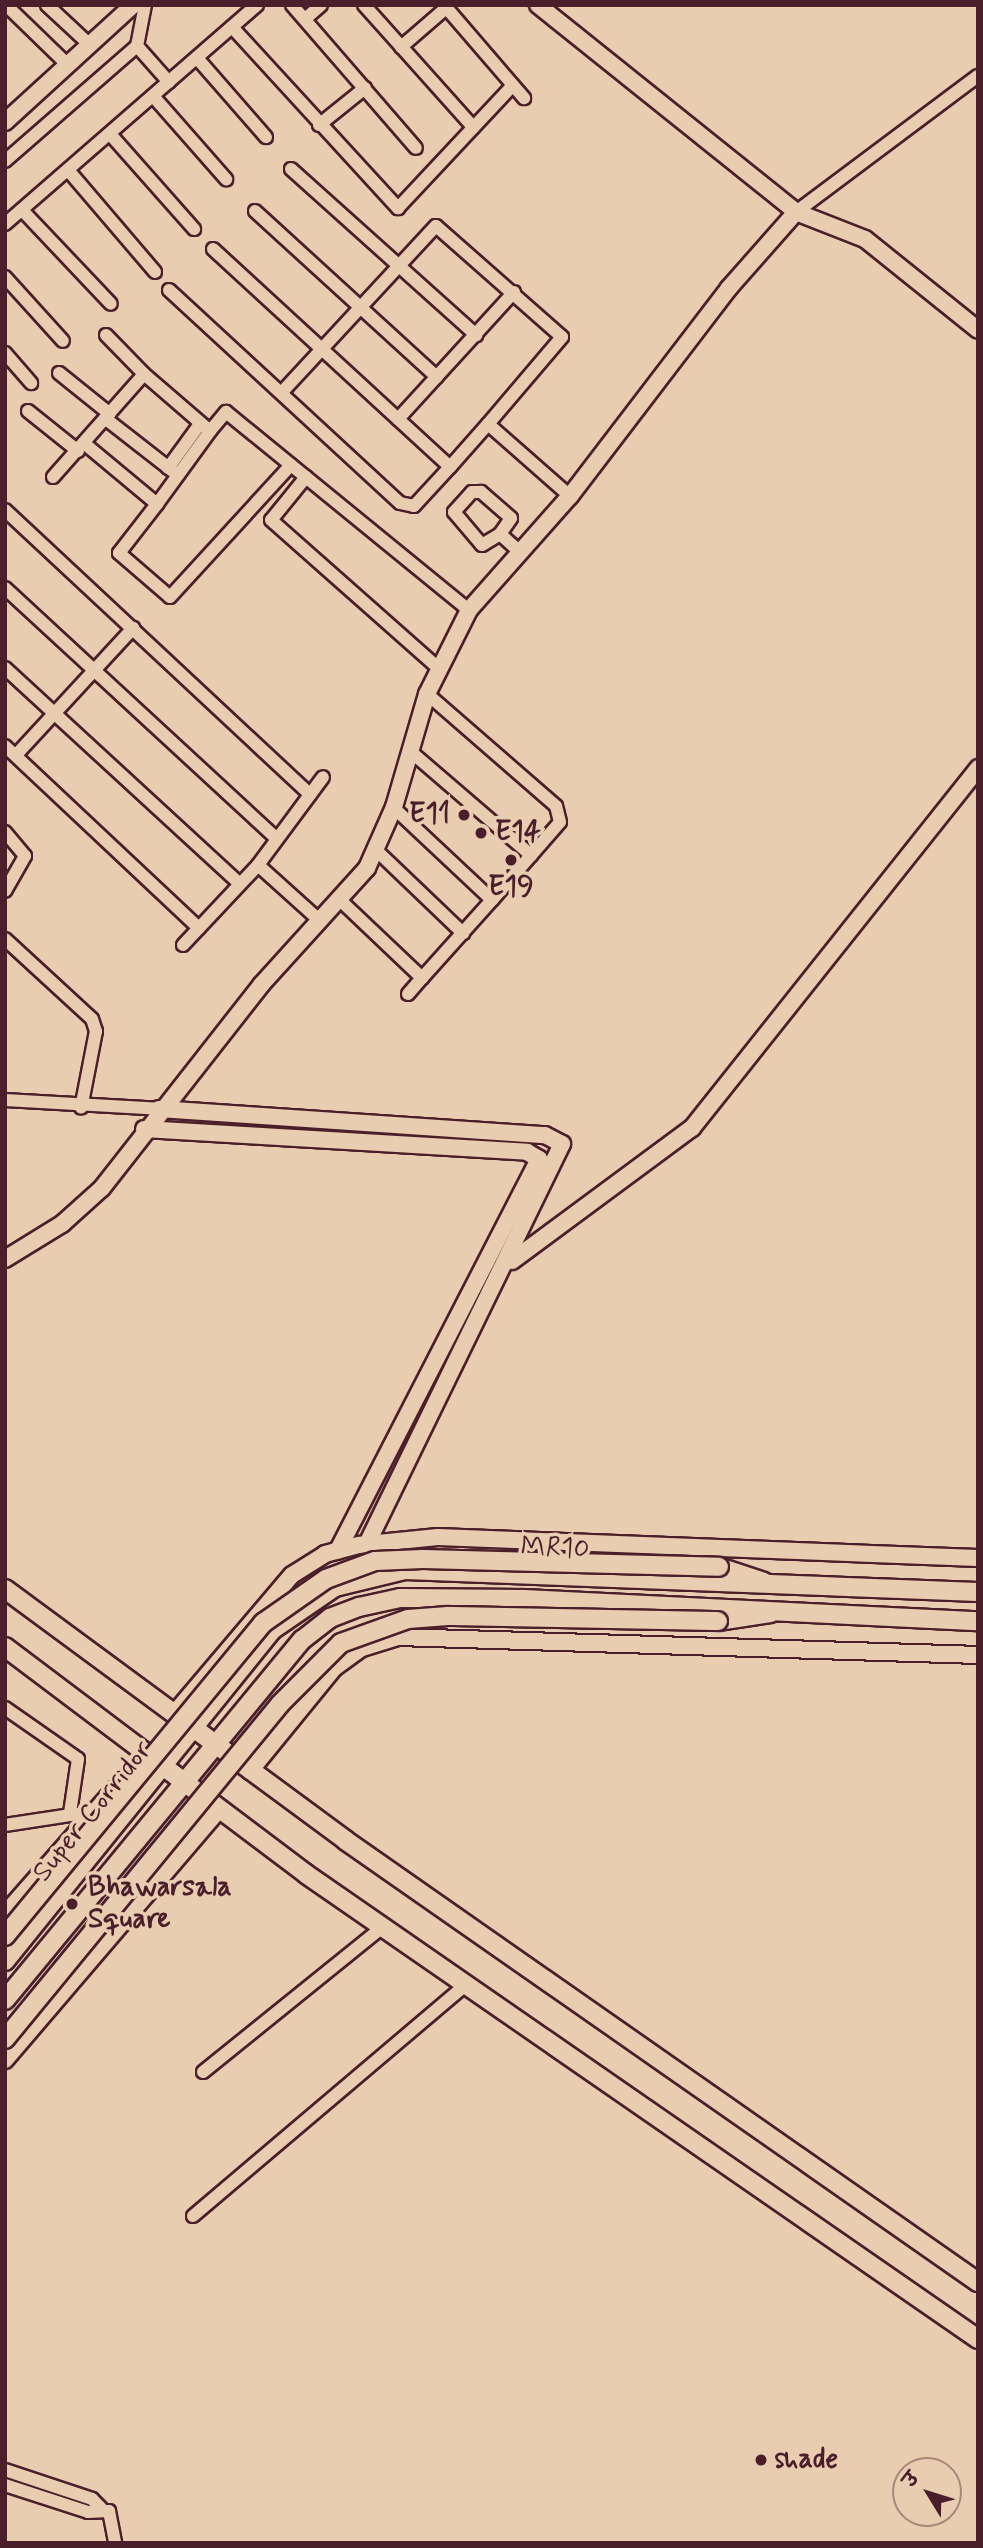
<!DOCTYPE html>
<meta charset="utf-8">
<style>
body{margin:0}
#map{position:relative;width:983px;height:2548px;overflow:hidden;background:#e9cdb0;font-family:Mynerve,"Playpen Sans Deva",sans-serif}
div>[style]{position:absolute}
.roads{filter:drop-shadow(2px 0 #4a1f2b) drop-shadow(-2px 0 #4a1f2b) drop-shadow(0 2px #4a1f2b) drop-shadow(0 -2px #4a1f2b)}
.street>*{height:12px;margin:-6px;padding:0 6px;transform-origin:6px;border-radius:6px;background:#e9cdb0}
.secondary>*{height:16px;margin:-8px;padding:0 8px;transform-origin:8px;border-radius:8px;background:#e9cdb0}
.primary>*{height:18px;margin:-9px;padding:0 9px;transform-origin:9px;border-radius:9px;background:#e9cdb0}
.bridges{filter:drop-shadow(2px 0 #4a1f2b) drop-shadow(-2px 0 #4a1f2b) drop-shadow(0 2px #4a1f2b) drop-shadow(0 -2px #4a1f2b)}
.primary-bridge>*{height:18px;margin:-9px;padding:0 9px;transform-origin:9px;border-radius:9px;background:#e9cdb0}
.dots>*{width:19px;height:19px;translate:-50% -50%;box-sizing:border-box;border:4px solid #e9cdb0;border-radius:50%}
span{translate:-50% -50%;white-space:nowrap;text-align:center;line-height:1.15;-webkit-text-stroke:7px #e9cdb0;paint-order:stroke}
.poi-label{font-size:28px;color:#4a1f2b;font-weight:700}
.right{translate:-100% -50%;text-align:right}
.left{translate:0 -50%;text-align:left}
.street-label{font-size:28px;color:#4a1f2b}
.frame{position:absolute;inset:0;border:7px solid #4a1f2b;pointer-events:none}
.north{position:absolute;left:892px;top:2457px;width:70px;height:70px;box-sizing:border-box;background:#e9cdb0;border:2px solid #a9877b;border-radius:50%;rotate:308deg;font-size:19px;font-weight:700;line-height:28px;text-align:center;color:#4a1f2b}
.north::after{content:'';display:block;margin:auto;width:24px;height:32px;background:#4a1f2b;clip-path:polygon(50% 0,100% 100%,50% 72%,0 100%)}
</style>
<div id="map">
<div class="roads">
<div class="street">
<div style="left:6px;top:5px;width:86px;rotate:44.1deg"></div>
<div style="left:47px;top:5px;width:57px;rotate:42.9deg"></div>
<div style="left:292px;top:5px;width:189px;rotate:49.1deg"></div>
<div style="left:364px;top:5px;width:164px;rotate:48.2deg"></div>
<div style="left:444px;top:5px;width:123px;rotate:49.3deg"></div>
<div style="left:305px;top:19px;width:21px;rotate:-41deg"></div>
<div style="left:232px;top:27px;width:246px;rotate:47.5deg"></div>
<div style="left:398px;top:208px;width:168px;rotate:-46.9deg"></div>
<div style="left:137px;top:46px;width:48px;rotate:48.4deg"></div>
<div style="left:401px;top:47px;width:60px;rotate:-40.9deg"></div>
<div style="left:197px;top:58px;width:105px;rotate:48.9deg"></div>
<div style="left:153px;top:96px;width:111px;rotate:48.7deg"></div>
<div style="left:319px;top:125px;width:59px;rotate:-38.8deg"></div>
<div style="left:110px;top:134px;width:127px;rotate:48.5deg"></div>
<div style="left:5px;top:161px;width:175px;rotate:-41.1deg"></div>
<div style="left:137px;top:46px;width:42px;rotate:-79deg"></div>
<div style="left:291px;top:169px;width:249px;rotate:41.9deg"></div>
<div style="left:68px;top:170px;width:134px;rotate:49.5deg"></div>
<div style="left:22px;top:210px;width:129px;rotate:46.6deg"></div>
<div style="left:255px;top:211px;width:246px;rotate:42.4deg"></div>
<div style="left:796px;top:212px;width:227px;rotate:-36.8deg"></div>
<div style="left:5px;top:224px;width:334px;rotate:-41deg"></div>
<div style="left:213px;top:249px;width:322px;rotate:42.6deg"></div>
<div style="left:450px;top:467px;width:57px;rotate:-48.5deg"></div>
<div style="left:488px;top:424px;width:109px;rotate:41.3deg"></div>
<div style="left:5px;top:277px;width:86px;rotate:47.8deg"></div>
<div style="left:169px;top:290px;width:314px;rotate:42.7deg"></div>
<div style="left:400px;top:503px;width:14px;rotate:12deg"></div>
<div style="left:414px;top:506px;width:53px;rotate:-47.3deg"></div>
<div style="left:106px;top:335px;width:54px;rotate:45.7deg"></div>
<div style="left:5px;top:353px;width:40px;rotate:49deg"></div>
<div style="left:59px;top:373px;width:65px;rotate:38.8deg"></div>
<div style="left:283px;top:391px;width:225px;rotate:-47.2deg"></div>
<div style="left:436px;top:226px;width:168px;rotate:41.4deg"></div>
<div style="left:562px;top:337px;width:114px;rotate:130.4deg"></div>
<div style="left:28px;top:411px;width:64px;rotate:38.7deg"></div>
<div style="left:106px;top:419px;width:91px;rotate:37.9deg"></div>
<div style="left:398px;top:419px;width:172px;rotate:-47.6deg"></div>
<div style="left:85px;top:444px;width:94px;rotate:39.8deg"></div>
<div style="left:157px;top:504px;width:90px;rotate:-54deg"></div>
<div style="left:168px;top:468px;width:54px;rotate:-54deg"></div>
<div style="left:53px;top:477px;width:137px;rotate:-48.5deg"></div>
<div style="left:144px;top:374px;width:87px;rotate:40.8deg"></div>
<div style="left:210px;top:431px;width:25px;rotate:-50deg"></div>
<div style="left:226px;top:412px;width:313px;rotate:39.2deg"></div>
<div style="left:306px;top:477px;width:55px;rotate:129.1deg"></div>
<div style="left:271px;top:520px;width:223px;rotate:41.5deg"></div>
<div style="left:157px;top:504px;width:62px;rotate:127.8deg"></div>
<div style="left:119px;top:553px;width:67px;rotate:40.8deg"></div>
<div style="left:170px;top:597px;width:179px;rotate:-47.5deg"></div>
<div style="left:5px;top:510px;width:417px;rotate:43deg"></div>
<div style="left:500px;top:534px;width:19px;rotate:-55deg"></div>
<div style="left:511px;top:518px;width:40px;rotate:-139deg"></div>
<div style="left:481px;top:492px;width:9px;rotate:180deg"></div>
<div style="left:472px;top:492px;width:27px;rotate:132deg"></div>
<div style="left:454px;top:512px;width:43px;rotate:49.7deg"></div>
<div style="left:482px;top:545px;width:21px;rotate:-31deg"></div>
<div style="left:500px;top:534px;width:25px;rotate:42deg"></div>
<div style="left:5px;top:588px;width:370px;rotate:42.7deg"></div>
<div style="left:5px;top:668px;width:319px;rotate:42.6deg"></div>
<div style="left:5px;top:746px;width:266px;rotate:43.2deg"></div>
<div style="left:410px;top:751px;width:160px;rotate:40.7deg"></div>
<div style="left:16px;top:755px;width:173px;rotate:-47.3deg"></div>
<div style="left:394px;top:808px;width:134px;rotate:43.2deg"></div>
<div style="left:492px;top:900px;width:103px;rotate:-48.9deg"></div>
<div style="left:560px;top:822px;width:16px;rotate:-104deg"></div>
<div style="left:556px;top:806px;width:171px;rotate:-139deg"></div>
<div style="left:5px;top:832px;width:31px;rotate:50deg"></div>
<div style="left:25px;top:856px;width:40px;rotate:119.7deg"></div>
<div style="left:375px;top:849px;width:122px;rotate:43.7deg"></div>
<div style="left:258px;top:865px;width:81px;rotate:42deg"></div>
<div style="left:341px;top:901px;width:112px;rotate:43.5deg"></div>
<div style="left:422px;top:978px;width:105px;rotate:-48.1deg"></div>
<div style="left:5px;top:939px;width:118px;rotate:42.6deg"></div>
<div style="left:92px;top:1019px;width:13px;rotate:72deg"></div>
<div style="left:96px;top:1031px;width:78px;rotate:101deg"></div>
<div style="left:183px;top:945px;width:110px;rotate:-46.8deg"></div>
<div style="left:258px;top:865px;width:109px;rotate:-53.5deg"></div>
<div style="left:408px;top:994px;width:21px;rotate:-49deg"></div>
<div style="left:5px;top:1100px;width:154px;rotate:3.3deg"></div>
<div style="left:5px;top:1708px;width:89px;rotate:34.9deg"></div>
<div style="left:78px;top:1759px;width:55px;rotate:98.4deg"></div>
<div style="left:5px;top:1825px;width:92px;rotate:-8.7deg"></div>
<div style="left:203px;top:2072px;width:231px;rotate:-38.9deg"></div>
<div style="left:193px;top:2216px;width:359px;rotate:-40.3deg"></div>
<div style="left:5px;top:2470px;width:92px;rotate:18.4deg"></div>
<div style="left:92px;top:2499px;width:13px;rotate:45deg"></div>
<div style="left:5px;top:2485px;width:87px;rotate:18deg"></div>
<div style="left:88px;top:2512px;width:21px;rotate:-3deg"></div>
<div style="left:109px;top:2511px;width:33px;rotate:79deg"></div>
</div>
<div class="secondary">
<div style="left:538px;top:5px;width:331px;rotate:38.7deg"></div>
<div style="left:796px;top:212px;width:74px;rotate:21.4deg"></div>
<div style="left:865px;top:239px;width:145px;rotate:38.8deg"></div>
<div style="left:5px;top:122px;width:173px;rotate:-42.4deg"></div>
<div style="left:159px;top:1109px;width:387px;rotate:3.9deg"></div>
<div style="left:545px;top:1135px;width:19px;rotate:28deg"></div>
<div style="left:562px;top:1144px;width:445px;rotate:116deg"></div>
<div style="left:144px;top:1129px;width:384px;rotate:3.4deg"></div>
<div style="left:527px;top:1152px;width:14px;rotate:30deg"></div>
<div style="left:539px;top:1159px;width:440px;rotate:117.2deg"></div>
<div style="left:5px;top:1259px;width:67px;rotate:-31.6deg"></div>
<div style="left:62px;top:1224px;width:54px;rotate:-42deg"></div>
<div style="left:102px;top:1188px;width:258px;rotate:-51.9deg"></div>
<div style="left:261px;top:985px;width:158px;rotate:-47.8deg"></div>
<div style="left:367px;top:868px;width:67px;rotate:-66.1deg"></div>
<div style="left:394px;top:807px;width:118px;rotate:-73.7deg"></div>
<div style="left:427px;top:694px;width:94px;rotate:-63.4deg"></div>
<div style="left:469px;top:610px;width:152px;rotate:-48.5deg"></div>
<div style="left:570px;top:496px;width:262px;rotate:-52.6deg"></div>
<div style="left:729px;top:288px;width:101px;rotate:-48.6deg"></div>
<div style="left:512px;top:1261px;width:224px;rotate:-36.5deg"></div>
<div style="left:692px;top:1128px;width:460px;rotate:-51.5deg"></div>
<div style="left:174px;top:1714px;width:182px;rotate:-49.7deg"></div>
<div style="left:292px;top:1575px;width:39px;rotate:-32deg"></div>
<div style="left:325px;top:1554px;width:34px;rotate:-15deg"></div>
<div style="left:358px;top:1545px;width:80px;rotate:-5.7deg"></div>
<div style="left:438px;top:1537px;width:540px;rotate:2.23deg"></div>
<div style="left:250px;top:1771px;width:133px;rotate:-50.8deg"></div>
<div style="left:334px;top:1668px;width:34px;rotate:-36deg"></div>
<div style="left:362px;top:1648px;width:37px;rotate:-17deg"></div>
<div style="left:397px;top:1637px;width:581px;rotate:1.77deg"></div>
<div style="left:5px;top:1914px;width:167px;rotate:-48.7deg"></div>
<div style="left:5px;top:2060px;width:330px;rotate:-49.5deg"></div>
</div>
<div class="primary">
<div style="left:719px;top:1567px;width:47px;rotate:18.4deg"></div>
<div style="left:5px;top:1589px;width:423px;rotate:36.4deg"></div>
<div style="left:345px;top:1840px;width:772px;rotate:34.93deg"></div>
<div style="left:718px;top:1621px;width:53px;rotate:-8.7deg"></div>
<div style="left:5px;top:1647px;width:377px;rotate:37deg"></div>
<div style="left:306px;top:1874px;width:817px;rotate:34.68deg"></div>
<div style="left:5px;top:1961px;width:425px;rotate:-51.1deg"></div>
<div style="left:272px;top:1630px;width:76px;rotate:-34.3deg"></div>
<div style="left:335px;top:1587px;width:72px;rotate:-13.7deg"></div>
<div style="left:405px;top:1570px;width:573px;rotate:2.2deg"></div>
<div style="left:5px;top:2000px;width:467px;rotate:-50.5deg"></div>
<div style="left:302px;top:1640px;width:36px;rotate:-38deg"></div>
<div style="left:330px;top:1618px;width:31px;rotate:-21deg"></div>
<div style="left:359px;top:1607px;width:42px;rotate:-12.4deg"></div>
<div style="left:400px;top:1598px;width:123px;rotate:0.5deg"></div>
<div style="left:523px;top:1599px;width:456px;rotate:2.8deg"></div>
</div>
</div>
<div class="bridges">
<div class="primary-bridge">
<div style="left:5px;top:1936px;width:406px;rotate:-50.5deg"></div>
<div style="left:263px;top:1623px;width:77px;rotate:-34.9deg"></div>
<div style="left:326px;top:1579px;width:52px;rotate:-20.2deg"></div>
<div style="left:375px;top:1561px;width:48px;rotate:-2.4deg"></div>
<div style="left:423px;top:1559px;width:296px;rotate:1.5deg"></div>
<div style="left:5px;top:2039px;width:433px;rotate:-50.6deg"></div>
<div style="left:280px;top:1704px;width:86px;rotate:-45deg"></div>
<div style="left:341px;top:1643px;width:71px;rotate:-19.7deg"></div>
<div style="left:408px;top:1619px;width:40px;rotate:-4.3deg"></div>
<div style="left:448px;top:1616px;width:270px;rotate:1.1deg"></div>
</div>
</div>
<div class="dots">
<div style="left:464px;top:815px;background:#4a1f2b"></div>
<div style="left:481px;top:833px;background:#4a1f2b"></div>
<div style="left:511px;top:860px;background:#4a1f2b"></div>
<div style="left:72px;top:1904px;background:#4a1f2b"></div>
<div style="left:761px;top:2460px;background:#4a1f2b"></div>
</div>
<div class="poi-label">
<span class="right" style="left:450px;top:815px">E11</span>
<span class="left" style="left:495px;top:833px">E14</span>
<span style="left:511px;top:888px">E19</span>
<span class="left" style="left:88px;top:1904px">Bhawarsala<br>Square</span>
<span class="left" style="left:775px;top:2460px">shade</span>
</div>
<div class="street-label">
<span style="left:555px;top:1549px;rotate:2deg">MR10</span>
<span style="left:93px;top:1812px;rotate:-51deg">Super Corridor</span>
</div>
<div class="frame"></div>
<div class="north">उ</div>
</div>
